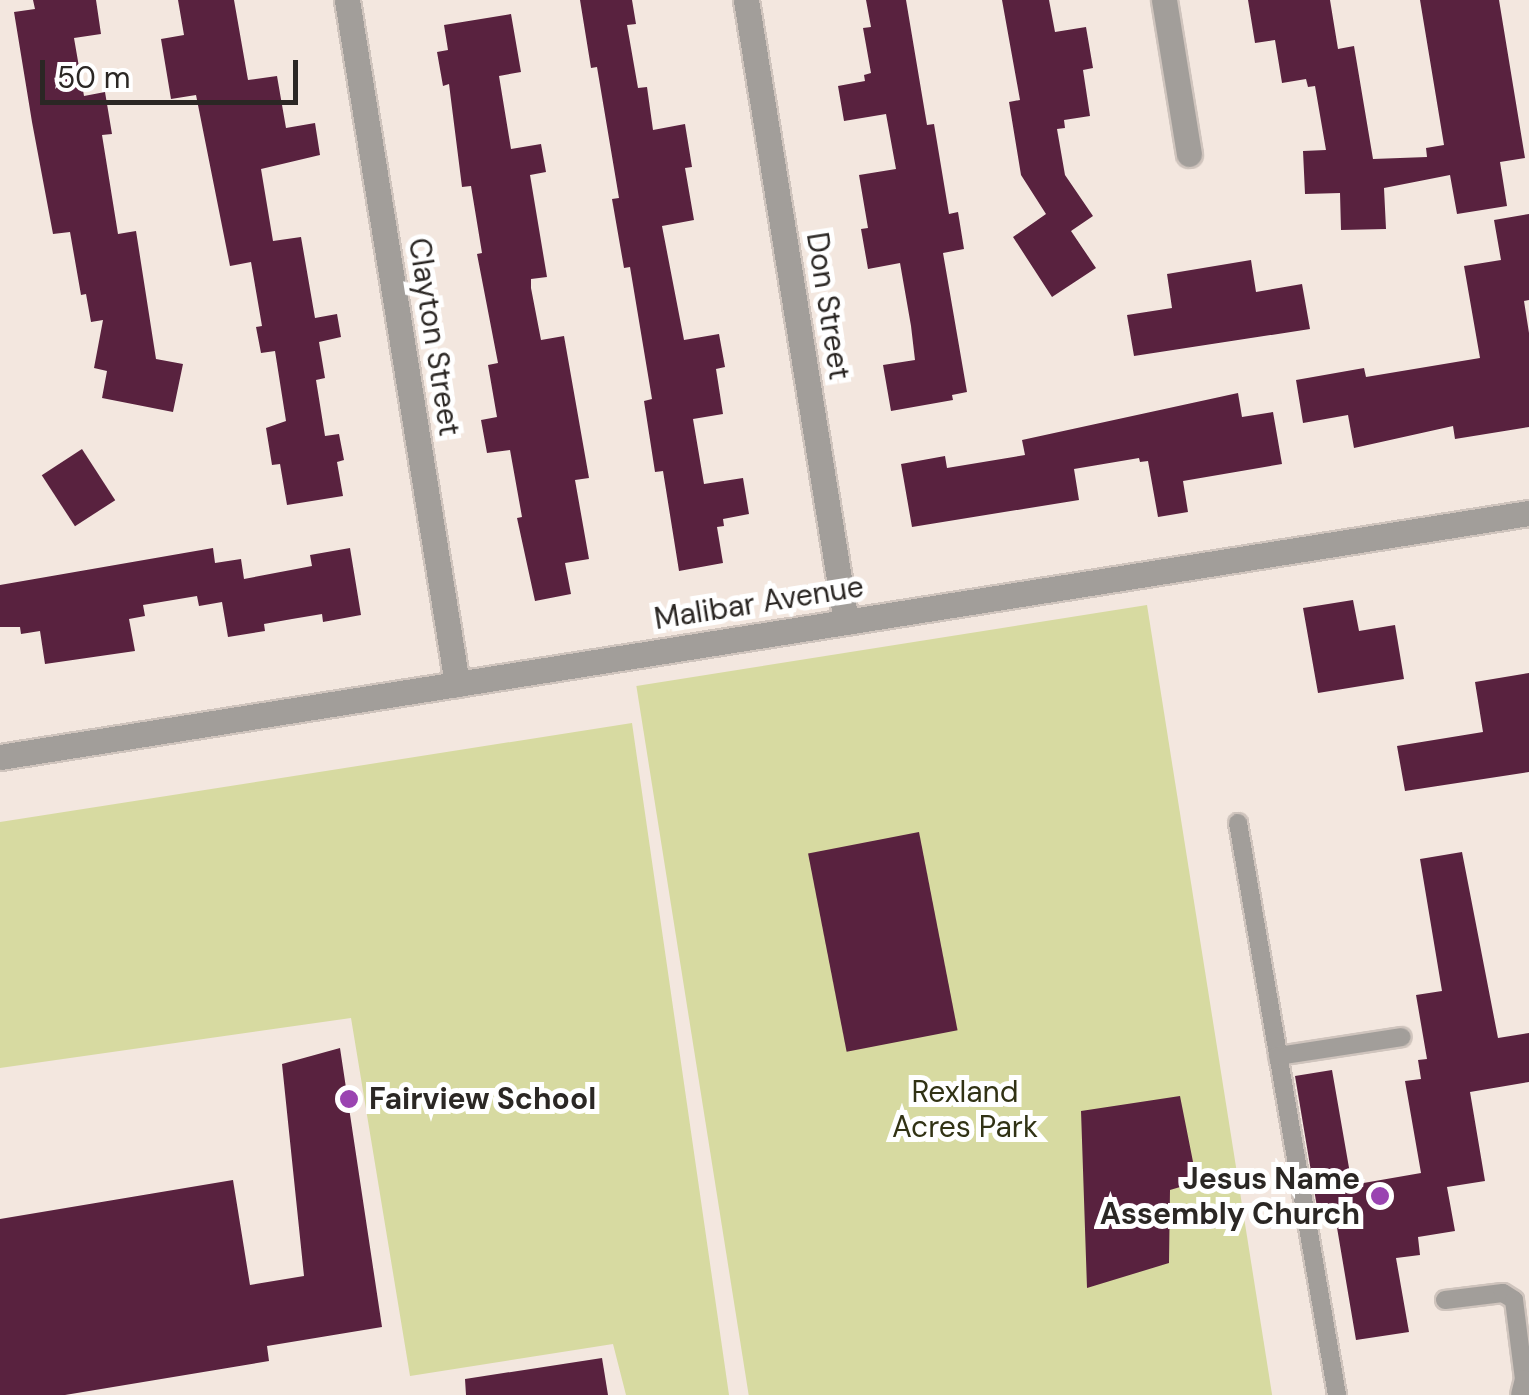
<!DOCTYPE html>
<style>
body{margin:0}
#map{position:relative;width:1529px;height:1395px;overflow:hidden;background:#f3e7df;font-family:"DM Sans",sans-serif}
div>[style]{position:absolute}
.green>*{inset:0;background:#d7daa1;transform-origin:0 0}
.building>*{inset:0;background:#59223f;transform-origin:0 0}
.roads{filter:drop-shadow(2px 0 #cfc4bd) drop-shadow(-2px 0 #cfc4bd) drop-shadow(0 2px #cfc4bd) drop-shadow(0 -2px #cfc4bd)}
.service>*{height:18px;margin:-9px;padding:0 9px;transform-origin:9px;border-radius:9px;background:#a29e9a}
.minor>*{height:25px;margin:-12.5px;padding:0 12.5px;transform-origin:12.5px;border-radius:12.5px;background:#a29e9a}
.dots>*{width:28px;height:28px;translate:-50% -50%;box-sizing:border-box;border:5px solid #fff;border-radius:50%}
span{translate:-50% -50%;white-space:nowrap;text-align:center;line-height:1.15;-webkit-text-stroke:10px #fff;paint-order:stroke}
.street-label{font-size:30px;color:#2b2724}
.park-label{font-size:30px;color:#313214}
.poi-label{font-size:30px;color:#2b2724;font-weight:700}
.left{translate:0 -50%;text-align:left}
.right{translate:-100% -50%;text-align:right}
.scale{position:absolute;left:40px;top:60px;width:258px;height:45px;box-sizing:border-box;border:5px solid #2b2724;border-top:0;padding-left:12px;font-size:30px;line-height:35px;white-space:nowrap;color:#2b2724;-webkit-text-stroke:8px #fff;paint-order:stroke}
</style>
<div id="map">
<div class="green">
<div style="left:1147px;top:605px;width:800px;height:517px;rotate:81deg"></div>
<div style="clip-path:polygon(632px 723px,729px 1395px,626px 1395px,613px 1344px,410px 1376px,351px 1018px,0 1068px,0 822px)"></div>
</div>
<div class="building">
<div style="clip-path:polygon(33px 0,96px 0,101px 34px,74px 38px,84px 96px,105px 92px,112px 134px,102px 135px,118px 234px,136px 231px,156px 359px,183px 364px,173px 412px,102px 398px,107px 371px,94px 368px,103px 320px,91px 322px,86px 294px,81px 295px,70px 232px,53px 234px,32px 122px,14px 12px,35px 9px)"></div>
<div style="clip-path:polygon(178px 0,234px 0,248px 80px,277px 76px,286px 128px,315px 123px,320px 155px,261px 169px,273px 241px,301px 237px,315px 318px,337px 314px,341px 337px,319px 342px,325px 378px,316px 380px,325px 436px,339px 434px,344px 460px,337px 462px,343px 496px,287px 505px,280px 464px,272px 465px,266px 428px,286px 421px,275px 351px,261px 353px,256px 327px,262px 326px,251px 262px,230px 266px,196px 95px,171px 99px,161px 39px,184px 35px)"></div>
<div style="clip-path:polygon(580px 0,632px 0,636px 24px,627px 25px,638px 88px,647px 87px,653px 130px,685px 124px,692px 167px,685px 168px,694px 220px,662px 226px,684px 340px,719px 334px,725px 367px,716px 369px,723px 414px,693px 419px,704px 484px,743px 478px,749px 514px,723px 519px,724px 526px,717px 527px,723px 563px,679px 571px,663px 471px,655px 472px,644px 401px,652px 399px,630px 267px,624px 268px,612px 199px,619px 198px,597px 67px,591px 68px)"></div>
<div style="clip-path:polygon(866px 0,906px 0,927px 125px,934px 124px,949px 214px,958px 212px,964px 249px,943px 253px,967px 392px,952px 395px,953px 400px,891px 411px,883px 365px,915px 360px,911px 326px,900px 263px,868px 269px,861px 229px,868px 228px,859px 175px,896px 169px,886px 114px,844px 121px,838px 86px,865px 81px,864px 75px,871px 73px,863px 28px,871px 27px)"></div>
<div style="clip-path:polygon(1002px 0,1049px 0,1055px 32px,1086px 27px,1093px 68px,1083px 70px,1090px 116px,1064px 120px,1065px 128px,1057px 129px,1065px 175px,1093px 216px,1071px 231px,1096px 268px,1052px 297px,1013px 237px,1046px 214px,1021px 175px,1009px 102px,1020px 100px)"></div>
<div style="clip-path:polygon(1248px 0,1330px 0,1338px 49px,1354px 46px,1373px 159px,1427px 157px,1426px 148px,1444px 145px,1420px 0,1499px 0,1525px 158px,1500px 162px,1507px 206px,1457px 214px,1450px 175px,1384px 188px,1386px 229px,1341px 230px,1340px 193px,1305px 194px,1303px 151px,1326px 150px,1315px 86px,1308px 87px,1306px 79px,1282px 83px,1275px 40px,1255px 43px)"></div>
<div style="clip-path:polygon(511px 14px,521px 72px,499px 76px,511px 149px,541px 144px,546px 172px,530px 175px,547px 277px,531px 279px,531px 288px,541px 340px,564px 336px,589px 478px,575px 480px,589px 559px,565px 563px,571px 594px,535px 601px,517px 518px,522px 517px,510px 450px,487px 453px,481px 420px,497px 417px,488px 365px,498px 363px,477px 254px,482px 253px,471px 186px,462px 187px,449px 84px,443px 86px,437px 52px,448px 50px,444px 25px)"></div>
<div style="clip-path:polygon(1529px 214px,1529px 300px,1524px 301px,1529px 333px,1529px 427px,1455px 439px,1453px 426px,1354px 448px,1348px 415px,1303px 423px,1296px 380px,1364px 368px,1366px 377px,1480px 358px,1464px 266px,1501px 260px,1494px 220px)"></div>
<div style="clip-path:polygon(1251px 260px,1256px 292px,1302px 284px,1310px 329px,1134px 356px,1127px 315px,1172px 308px,1167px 274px)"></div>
<div style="clip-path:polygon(1238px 393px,1242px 417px,1273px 412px,1282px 464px,1183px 481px,1188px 512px,1158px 517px,1148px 461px,1140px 462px,1139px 458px,1074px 469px,1079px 500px,912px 527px,901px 464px,945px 456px,947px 468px,1025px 455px,1022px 440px)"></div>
<div style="left:82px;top:449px;width:61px;height:48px;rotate:57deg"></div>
<div style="clip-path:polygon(213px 548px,215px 563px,241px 559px,244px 579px,312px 566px,310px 555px,350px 548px,361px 615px,323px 622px,322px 614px,292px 619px,264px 624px,265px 631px,228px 637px,222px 602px,199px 606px,197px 596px,143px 605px,145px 616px,129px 619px,135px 651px,45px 664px,40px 631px,21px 634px,20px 627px,0 627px,0 585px)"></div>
<div style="clip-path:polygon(1353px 600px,1359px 631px,1395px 625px,1404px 679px,1318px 693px,1303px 608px)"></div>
<div style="clip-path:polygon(1529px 673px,1529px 772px,1405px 791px,1397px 746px,1483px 732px,1475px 682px)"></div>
<div style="left:919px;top:832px;width:202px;height:113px;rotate:79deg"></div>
<div style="clip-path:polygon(1462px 852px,1498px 1038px,1529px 1033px,1529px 1082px,1470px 1092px,1485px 1181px,1447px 1187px,1455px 1231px,1418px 1237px,1420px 1255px,1396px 1258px,1409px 1332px,1356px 1340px,1333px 1204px,1317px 1207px,1295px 1076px,1332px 1070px,1352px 1185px,1421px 1173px,1405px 1081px,1421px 1079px,1418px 1060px,1427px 1059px,1416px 995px,1442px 991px,1420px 859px)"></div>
<div style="clip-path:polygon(340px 1048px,382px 1327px,267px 1346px,269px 1361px,65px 1395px,0 1395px,0 1219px,233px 1180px,250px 1285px,304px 1276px,282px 1064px)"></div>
<div style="clip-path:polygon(1180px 1096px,1197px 1182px,1170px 1190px,1169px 1263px,1087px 1288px,1081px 1111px)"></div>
<div style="clip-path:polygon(602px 1358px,608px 1395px,466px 1395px,465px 1379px)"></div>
</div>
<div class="roads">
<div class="service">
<div style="left:1238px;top:823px;width:581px;rotate:80.18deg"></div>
<div style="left:1278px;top:1056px;width:125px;rotate:-8.7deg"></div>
<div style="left:1445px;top:1300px;width:58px;rotate:-6.9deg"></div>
<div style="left:1503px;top:1293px;width:13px;rotate:32deg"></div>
<div style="left:1514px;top:1300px;width:80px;rotate:82.8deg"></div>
<div style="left:1524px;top:1379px;width:16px;rotate:104deg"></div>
</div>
<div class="minor">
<div style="left:347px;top:0;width:693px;rotate:80.86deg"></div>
<div style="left:746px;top:0;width:630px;rotate:80.87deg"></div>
<div style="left:1164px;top:0;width:156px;rotate:80.8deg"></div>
<div style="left:0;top:757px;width:1548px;rotate:-9.07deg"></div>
</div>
</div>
<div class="dots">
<div style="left:349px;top:1099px;background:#9a44b1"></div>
<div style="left:1380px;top:1196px;background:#9a44b1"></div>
</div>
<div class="street-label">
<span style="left:828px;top:306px;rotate:81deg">Don Street</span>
<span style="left:434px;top:337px;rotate:81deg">Clayton Street</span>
<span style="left:759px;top:603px;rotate:-9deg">Malibar Avenue</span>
</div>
<div class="park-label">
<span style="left:965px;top:1109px">Rexland<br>Acres Park</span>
</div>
<div class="poi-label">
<span class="left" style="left:369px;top:1099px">Fairview School</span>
<span class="right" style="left:1360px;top:1196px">Jesus Name<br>Assembly Church</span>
</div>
<div class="scale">50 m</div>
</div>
